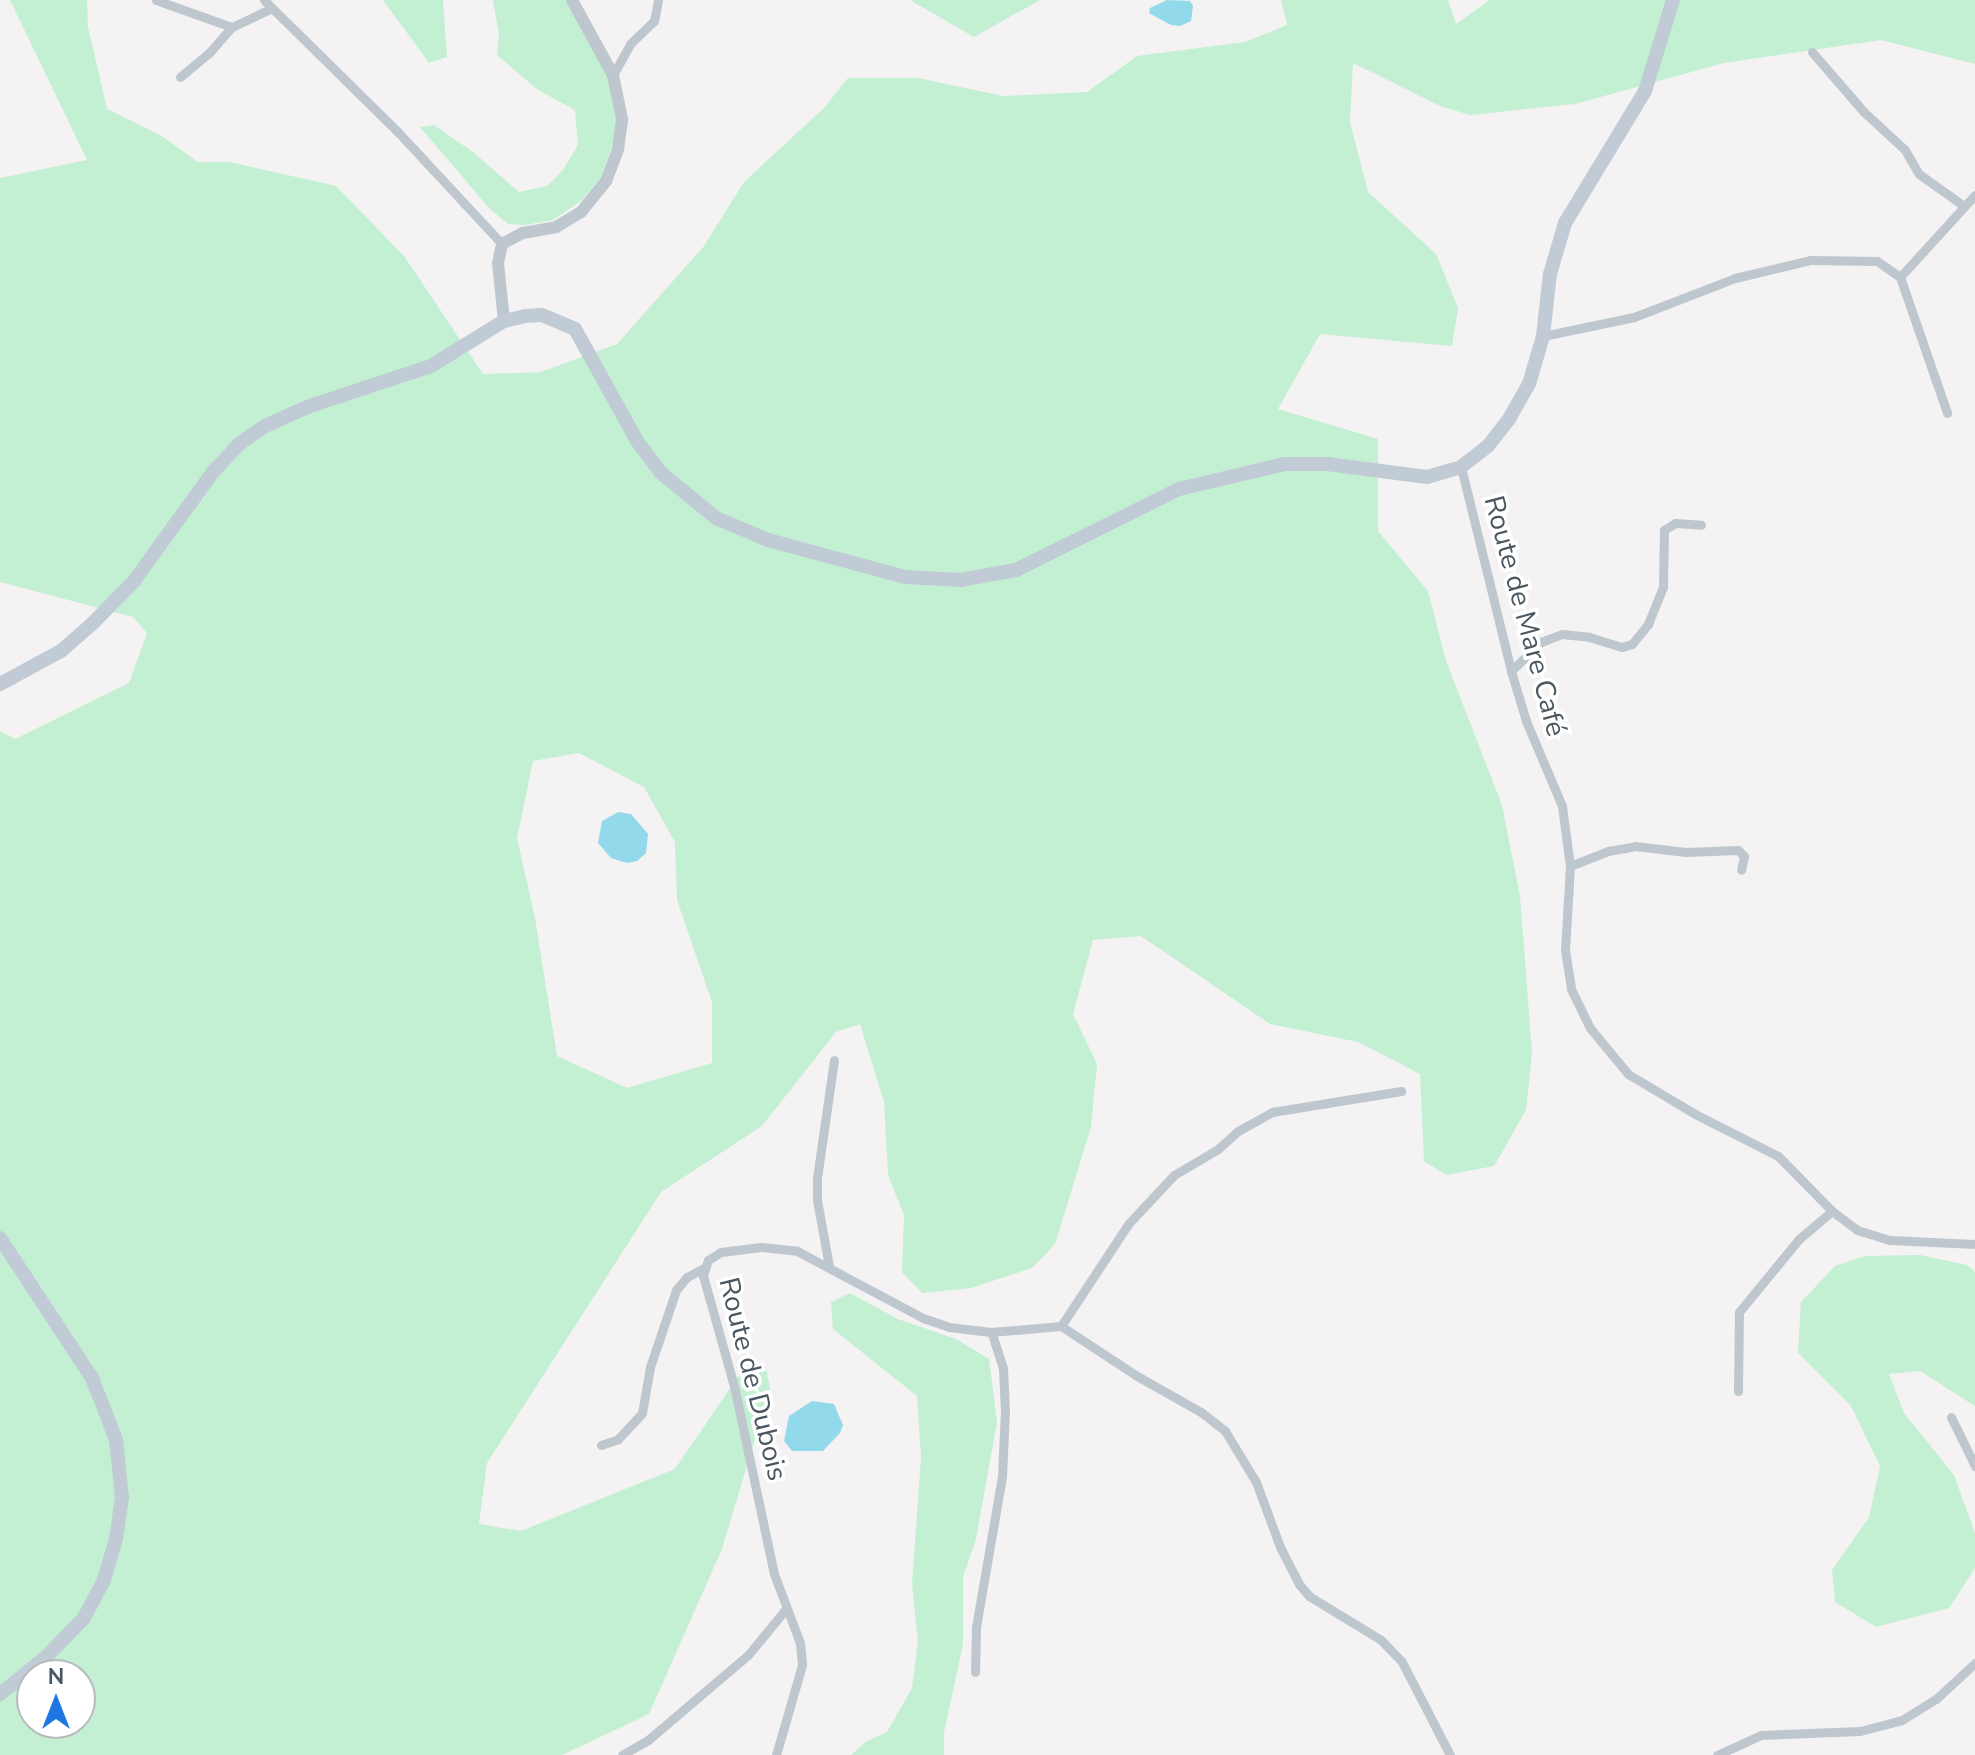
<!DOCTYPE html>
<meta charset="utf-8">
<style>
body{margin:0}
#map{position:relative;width:1975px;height:1755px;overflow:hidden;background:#f4f2f2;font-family:"Nunito Sans",sans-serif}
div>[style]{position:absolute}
.green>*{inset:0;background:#c3efd3}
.water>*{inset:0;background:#92daeb}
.minor>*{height:9px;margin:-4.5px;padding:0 4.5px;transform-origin:4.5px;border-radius:4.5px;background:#bec7ce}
.tertiary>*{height:12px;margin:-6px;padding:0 6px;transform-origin:6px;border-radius:6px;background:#bec7ce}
.secondary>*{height:14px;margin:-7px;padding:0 7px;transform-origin:7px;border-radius:7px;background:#c1cbd5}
span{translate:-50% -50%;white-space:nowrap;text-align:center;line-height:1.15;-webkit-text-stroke:7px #fff;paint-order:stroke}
.street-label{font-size:28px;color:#4a5660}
.north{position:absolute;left:16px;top:1659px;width:80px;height:80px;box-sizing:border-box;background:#fff;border:2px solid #b7bbbf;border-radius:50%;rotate:0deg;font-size:22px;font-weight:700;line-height:32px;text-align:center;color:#4a5660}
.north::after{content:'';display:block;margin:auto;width:28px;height:36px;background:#1f78e2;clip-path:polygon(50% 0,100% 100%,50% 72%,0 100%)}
</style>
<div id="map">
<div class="green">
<div style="clip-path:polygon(evenodd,10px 0,87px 0,88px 27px,107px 109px,162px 136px,198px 162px,230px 162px,336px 186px,404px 256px,483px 374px,541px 372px,617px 344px,704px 246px,744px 182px,824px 108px,848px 78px,918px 78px,1003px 96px,1087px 92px,1137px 56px,1245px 42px,1287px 25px,1281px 0,1448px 0,1456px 24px,1490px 0,1975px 0,1975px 64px,1881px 40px,1724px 63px,1575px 104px,1470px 115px,1440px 106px,1353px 63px,1350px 122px,1368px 192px,1436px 254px,1458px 308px,1452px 346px,1320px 334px,1278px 409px,1378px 439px,1378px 531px,1428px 591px,1446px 661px,1502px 805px,1520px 896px,1532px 1052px,1526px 1110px,1494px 1166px,1446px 1175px,1424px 1161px,1420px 1074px,1358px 1042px,1270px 1024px,1141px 936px,1093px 940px,1073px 1014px,1097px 1064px,1091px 1127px,1055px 1244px,1032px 1268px,971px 1288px,922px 1293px,902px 1272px,904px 1215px,888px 1175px,884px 1102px,860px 1024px,836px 1032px,762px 1126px,661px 1192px,487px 1463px,479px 1524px,521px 1531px,675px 1469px,746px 1365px,766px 1367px,770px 1389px,722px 1549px,649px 1714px,562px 1755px,0 1755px,0 731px,15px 739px,129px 683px,147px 633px,133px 617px,0 582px,0 178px,87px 160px,10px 0,579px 753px,644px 787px,675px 842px,677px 900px,712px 1002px,712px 1063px,627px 1088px,557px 1056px,535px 918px,517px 838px,533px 761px,579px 753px,10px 0,32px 1675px,80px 1675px,80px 1723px,32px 1723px,32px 1675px)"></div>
<div style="clip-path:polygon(383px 0,443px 0,447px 57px,429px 63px)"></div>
<div style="clip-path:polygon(493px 0,568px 0,609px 75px,617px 115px,614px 141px,600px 179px,581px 201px,553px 220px,525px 225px,508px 224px,489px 208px,420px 127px,434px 125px,473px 152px,519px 192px,547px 186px,563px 170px,578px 145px,575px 110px,538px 90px,497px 55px,499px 36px)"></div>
<div style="clip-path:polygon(910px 0,1040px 0,974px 37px)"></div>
<div style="clip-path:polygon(1920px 1255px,1967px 1265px,1975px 1272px,1975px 1406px,1920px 1371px,1889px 1374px,1904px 1413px,1954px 1475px,1975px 1533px,1975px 1568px,1949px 1608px,1876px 1627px,1835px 1602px,1832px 1570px,1869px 1517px,1880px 1466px,1851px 1406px,1798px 1353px,1801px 1302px,1835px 1266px,1865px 1256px)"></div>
<div style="clip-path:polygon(850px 1293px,898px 1319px,956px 1339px,989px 1359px,997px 1422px,976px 1539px,963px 1577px,963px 1644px,944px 1732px,944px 1755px,851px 1755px,867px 1741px,887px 1732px,912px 1688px,918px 1641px,912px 1584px,921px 1457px,917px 1396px,833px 1329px,831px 1302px)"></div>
</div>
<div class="water">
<div style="clip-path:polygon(1167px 0,1190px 1px,1193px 6px,1191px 21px,1180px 26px,1171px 25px,1149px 13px,1150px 8px)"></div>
<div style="clip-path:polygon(618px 812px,631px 814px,648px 834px,646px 853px,637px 861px,627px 863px,611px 858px,598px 843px,602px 821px)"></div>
<div style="clip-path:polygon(812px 1401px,834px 1404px,843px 1425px,840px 1433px,823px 1451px,792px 1451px,784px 1441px,789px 1416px)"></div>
</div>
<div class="minor">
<div style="left:156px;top:0;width:81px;rotate:19.6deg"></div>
<div style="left:232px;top:27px;width:42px;rotate:-25.3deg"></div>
<div style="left:264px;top:0;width:187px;rotate:44.6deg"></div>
<div style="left:397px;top:131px;width:154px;rotate:47.1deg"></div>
<div style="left:1812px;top:52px;width:79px;rotate:49.1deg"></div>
<div style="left:1864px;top:112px;width:56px;rotate:42.8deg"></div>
<div style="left:1905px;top:150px;width:28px;rotate:60deg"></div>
<div style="left:1919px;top:174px;width:55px;rotate:35.4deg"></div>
<div style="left:613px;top:75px;width:35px;rotate:-61deg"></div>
<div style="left:630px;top:44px;width:33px;rotate:-44deg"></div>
<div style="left:654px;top:21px;width:21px;rotate:-79deg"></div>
<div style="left:180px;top:77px;width:38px;rotate:-40deg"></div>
<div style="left:209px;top:53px;width:35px;rotate:-49deg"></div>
<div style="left:1900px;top:277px;width:144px;rotate:70.9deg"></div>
<div style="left:1543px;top:336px;width:93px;rotate:-11.8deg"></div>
<div style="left:1634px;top:317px;width:108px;rotate:-21.1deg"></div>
<div style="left:1735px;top:278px;width:77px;rotate:-13.5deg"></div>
<div style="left:1810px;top:260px;width:67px;rotate:0.9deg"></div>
<div style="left:1877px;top:261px;width:28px;rotate:35deg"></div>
<div style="left:1900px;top:277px;width:111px;rotate:-47.6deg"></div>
<div style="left:1461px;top:467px;width:210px;rotate:76.2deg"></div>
<div style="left:1511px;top:671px;width:52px;rotate:73.3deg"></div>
<div style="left:1526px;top:721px;width:92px;rotate:67deg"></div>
<div style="left:1562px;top:806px;width:61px;rotate:82.4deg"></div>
<div style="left:1570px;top:866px;width:84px;rotate:93.4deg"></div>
<div style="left:1565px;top:950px;width:39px;rotate:81deg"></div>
<div style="left:1571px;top:989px;width:43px;rotate:64deg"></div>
<div style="left:1590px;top:1028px;width:60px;rotate:50.4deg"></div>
<div style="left:1628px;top:1074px;width:78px;rotate:30.8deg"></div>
<div style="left:1695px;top:1114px;width:93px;rotate:26.8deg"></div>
<div style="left:1778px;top:1156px;width:77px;rotate:45.5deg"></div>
<div style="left:1832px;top:1211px;width:31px;rotate:37deg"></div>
<div style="left:1857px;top:1230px;width:34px;rotate:17deg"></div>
<div style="left:1890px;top:1240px;width:85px;rotate:2.7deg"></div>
<div style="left:1511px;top:671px;width:42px;rotate:-44deg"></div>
<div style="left:1541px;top:642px;width:22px;rotate:-21deg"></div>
<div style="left:1562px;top:634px;width:27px;rotate:6deg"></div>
<div style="left:1589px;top:637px;width:34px;rotate:17deg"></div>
<div style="left:1622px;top:647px;width:10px;rotate:-17deg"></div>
<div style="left:1632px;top:644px;width:26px;rotate:-51deg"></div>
<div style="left:1648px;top:624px;width:40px;rotate:-68deg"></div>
<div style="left:1663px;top:587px;width:57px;rotate:-89deg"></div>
<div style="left:1664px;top:530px;width:13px;rotate:-32deg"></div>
<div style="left:1675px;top:523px;width:26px;rotate:4deg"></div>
<div style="left:1570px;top:866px;width:41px;rotate:-21.5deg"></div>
<div style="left:1608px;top:851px;width:27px;rotate:-10deg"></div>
<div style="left:1635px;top:846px;width:51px;rotate:6.7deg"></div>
<div style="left:1686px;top:852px;width:52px;rotate:-2.2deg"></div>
<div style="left:1738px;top:850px;width:8px;rotate:45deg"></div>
<div style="left:1744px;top:856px;width:14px;rotate:102deg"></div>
<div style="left:829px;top:1266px;width:67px;rotate:-100.3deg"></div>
<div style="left:817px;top:1200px;width:22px;rotate:-90deg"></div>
<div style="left:817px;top:1178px;width:119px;rotate:-81.8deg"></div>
<div style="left:1061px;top:1326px;width:123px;rotate:-56.6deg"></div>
<div style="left:1129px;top:1223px;width:66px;rotate:-46.8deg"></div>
<div style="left:1174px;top:1175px;width:51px;rotate:-30.6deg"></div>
<div style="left:1218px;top:1149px;width:27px;rotate:-42deg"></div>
<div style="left:1238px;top:1131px;width:39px;rotate:-29deg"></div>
<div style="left:1272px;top:1112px;width:131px;rotate:-9.2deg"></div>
<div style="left:1738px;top:1391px;width:79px;rotate:-89.3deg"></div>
<div style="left:1739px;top:1312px;width:94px;rotate:-50.6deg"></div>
<div style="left:1799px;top:1239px;width:43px;rotate:-40.3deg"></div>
<div style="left:1951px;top:1417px;width:55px;rotate:63.9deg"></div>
<div style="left:601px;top:1445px;width:18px;rotate:-19deg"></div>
<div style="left:618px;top:1439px;width:35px;rotate:-47deg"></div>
<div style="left:642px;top:1413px;width:47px;rotate:-80.1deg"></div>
<div style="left:650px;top:1367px;width:81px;rotate:-71.3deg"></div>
<div style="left:676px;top:1290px;width:17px;rotate:-50deg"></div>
<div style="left:687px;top:1277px;width:19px;rotate:-28deg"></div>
<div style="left:975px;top:1672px;width:45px;rotate:-88.7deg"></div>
<div style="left:976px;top:1627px;width:153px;rotate:-80.2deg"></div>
<div style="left:1002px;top:1476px;width:65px;rotate:-87.4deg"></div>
<div style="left:1005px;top:1411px;width:43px;rotate:-92.7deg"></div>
<div style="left:1003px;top:1368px;width:38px;rotate:-108deg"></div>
<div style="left:622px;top:1755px;width:30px;rotate:-30deg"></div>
<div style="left:648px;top:1740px;width:131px;rotate:-40.4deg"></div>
<div style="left:748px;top:1655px;width:58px;rotate:-50.6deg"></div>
<div style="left:776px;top:1755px;width:94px;rotate:-73.9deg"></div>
<div style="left:802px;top:1665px;width:22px;rotate:-95deg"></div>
<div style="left:800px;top:1643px;width:74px;rotate:-110.6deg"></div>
<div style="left:774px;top:1574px;width:192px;rotate:-102deg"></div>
<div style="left:734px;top:1386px;width:114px;rotate:-105.7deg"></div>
<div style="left:703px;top:1276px;width:17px;rotate:-73deg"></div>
<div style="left:708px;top:1260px;width:15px;rotate:-32deg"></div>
<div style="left:721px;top:1252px;width:40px;rotate:-7.1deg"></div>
<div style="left:761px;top:1247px;width:36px;rotate:6deg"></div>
<div style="left:797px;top:1251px;width:143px;rotate:28deg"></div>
<div style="left:923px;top:1318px;width:28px;rotate:19deg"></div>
<div style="left:949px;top:1327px;width:42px;rotate:6.8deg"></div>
<div style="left:991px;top:1332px;width:70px;rotate:-4.9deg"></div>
<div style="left:1061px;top:1326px;width:91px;rotate:33.3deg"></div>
<div style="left:1137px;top:1376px;width:73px;rotate:29.4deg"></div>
<div style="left:1201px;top:1412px;width:31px;rotate:38deg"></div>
<div style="left:1225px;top:1431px;width:60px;rotate:58.7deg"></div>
<div style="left:1256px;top:1482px;width:69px;rotate:69.7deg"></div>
<div style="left:1280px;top:1547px;width:42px;rotate:62.8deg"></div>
<div style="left:1299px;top:1584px;width:16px;rotate:50deg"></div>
<div style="left:1309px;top:1596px;width:84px;rotate:31.4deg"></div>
<div style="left:1381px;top:1640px;width:30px;rotate:46deg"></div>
<div style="left:1402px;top:1662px;width:105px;rotate:62.7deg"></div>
<div style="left:1717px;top:1755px;width:48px;rotate:-24.4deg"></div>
<div style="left:1761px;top:1735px;width:99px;rotate:-2.3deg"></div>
<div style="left:1860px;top:1731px;width:43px;rotate:-14.7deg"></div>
<div style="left:1902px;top:1720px;width:40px;rotate:-32deg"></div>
<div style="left:1936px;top:1699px;width:53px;rotate:-42.7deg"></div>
</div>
<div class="tertiary">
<div style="left:504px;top:321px;width:58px;rotate:-95.9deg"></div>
<div style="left:498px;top:263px;width:19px;rotate:-78deg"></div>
<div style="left:502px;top:244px;width:24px;rotate:-28deg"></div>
<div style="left:523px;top:233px;width:34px;rotate:-10deg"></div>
<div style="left:556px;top:227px;width:29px;rotate:-31deg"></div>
<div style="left:581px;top:212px;width:40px;rotate:-51deg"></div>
<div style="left:606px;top:181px;width:34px;rotate:-69deg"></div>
<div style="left:618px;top:149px;width:30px;rotate:-82deg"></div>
<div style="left:622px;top:119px;width:45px;rotate:-101.6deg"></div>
<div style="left:613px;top:75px;width:85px;rotate:-118.7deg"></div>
</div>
<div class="secondary">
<div style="left:0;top:684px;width:69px;rotate:-28.4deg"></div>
<div style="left:61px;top:651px;width:41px;rotate:-41.1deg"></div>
<div style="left:92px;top:624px;width:60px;rotate:-45.7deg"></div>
<div style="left:134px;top:581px;width:135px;rotate:-54.1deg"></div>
<div style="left:213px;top:472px;width:38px;rotate:-47deg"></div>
<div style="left:239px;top:444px;width:32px;rotate:-35deg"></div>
<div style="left:265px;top:426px;width:46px;rotate:-24.3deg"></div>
<div style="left:307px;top:407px;width:131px;rotate:-18.3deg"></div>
<div style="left:431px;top:366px;width:86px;rotate:-31.7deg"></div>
<div style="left:504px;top:321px;width:22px;rotate:-13deg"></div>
<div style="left:525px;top:316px;width:17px;rotate:-3deg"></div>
<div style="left:542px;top:315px;width:36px;rotate:23deg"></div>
<div style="left:575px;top:329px;width:128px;rotate:61deg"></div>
<div style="left:637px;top:441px;width:39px;rotate:53deg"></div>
<div style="left:660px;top:472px;width:72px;rotate:39.4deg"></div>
<div style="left:716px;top:518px;width:56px;rotate:22.9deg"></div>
<div style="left:768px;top:540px;width:142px;rotate:15.1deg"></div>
<div style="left:905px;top:577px;width:55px;rotate:3.1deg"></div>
<div style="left:960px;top:580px;width:57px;rotate:-10.1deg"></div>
<div style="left:1016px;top:570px;width:182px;rotate:-26.4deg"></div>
<div style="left:1179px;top:489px;width:109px;rotate:-13.3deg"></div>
<div style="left:1285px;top:464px;width:42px"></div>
<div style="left:1327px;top:464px;width:101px;rotate:7.4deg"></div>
<div style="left:1427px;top:477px;width:35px;rotate:-16deg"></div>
<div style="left:1461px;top:467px;width:34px;rotate:-38deg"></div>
<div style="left:1488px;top:446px;width:34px;rotate:-52deg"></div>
<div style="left:1509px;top:419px;width:40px;rotate:-60.3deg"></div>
<div style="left:1529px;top:384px;width:50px;rotate:-73.7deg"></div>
<div style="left:1543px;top:336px;width:62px;rotate:-83.6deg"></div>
<div style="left:1550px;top:274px;width:53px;rotate:-73.6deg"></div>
<div style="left:1565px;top:223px;width:154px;rotate:-58.8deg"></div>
<div style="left:1645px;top:91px;width:95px;rotate:-72.9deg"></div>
<div style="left:0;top:1238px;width:168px;rotate:56.7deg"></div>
<div style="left:92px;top:1378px;width:66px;rotate:68.8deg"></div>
<div style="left:116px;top:1440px;width:57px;rotate:84deg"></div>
<div style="left:122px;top:1497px;width:42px;rotate:98.1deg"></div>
<div style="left:116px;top:1539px;width:43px;rotate:106.3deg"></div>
<div style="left:104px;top:1580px;width:43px;rotate:117.8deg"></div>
<div style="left:84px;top:1618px;width:56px;rotate:134.3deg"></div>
<div style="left:45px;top:1658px;width:58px;rotate:141.3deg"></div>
</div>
<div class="street-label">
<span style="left:1525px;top:616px;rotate:75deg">Route de Mare Café</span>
<span style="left:753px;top:1379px;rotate:76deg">Route de Dubois</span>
</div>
<div class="north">N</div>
</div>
